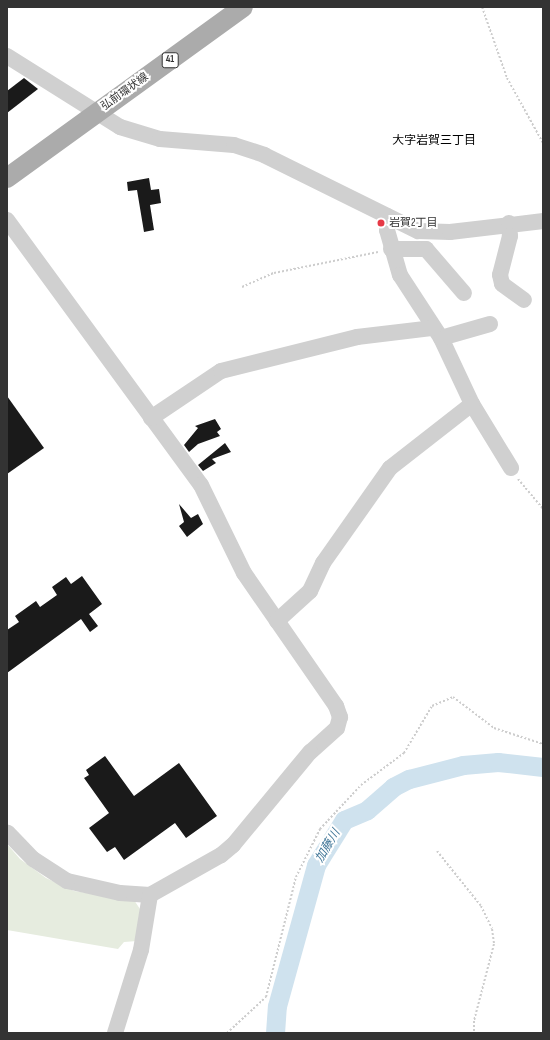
<!DOCTYPE html>
<meta charset="utf-8">
<style>
body{margin:0}
#map{position:relative;width:550px;height:1040px;overflow:hidden;background:#fff;font-family:"Sofia Sans Condensed","Noto Sans JP",sans-serif}
div>[style]{position:absolute}
.green>*{inset:0;background:#e6ecdf}
.river>*{height:19px;margin:-9.5px;padding:0 9.5px;transform-origin:9.5px;border-radius:9.5px;background:#cfe2ee}
.building>*{inset:0;background:#1a1a1a}
.path>*{height:2px;margin-top:-1px;transform-origin:0;background:repeating-linear-gradient(90deg,#cdcdcd 0 2px,transparent 0 4px)}
.minor>*{height:16px;margin:-8px;padding:0 8px;transform-origin:8px;border-radius:8px;background:#d0d0d0}
.major>*{height:20px;margin:-10px;padding:0 10px;transform-origin:10px;border-radius:10px;background:#ababab}
.dots>*{width:11px;height:11px;translate:-50% -50%;box-sizing:border-box;border:2px solid #fff;border-radius:50%}
span{translate:-50% -50%;white-space:nowrap;text-align:center;line-height:1.15;-webkit-text-stroke:4px #fff;paint-order:stroke}
.shield-label span{padding:1px 3px;background:#fff;border:1px solid;border-radius:3px;-webkit-text-stroke-width:0}
.shield-label{font-size:10px;color:#333;font-weight:700}
.street-label{font-size:11px;color:#333}
.poi-label{font-size:11px;color:#333}
.left{translate:0 -50%;text-align:left}
.neighbourhood-label{font-size:12px;color:#000}
.water-label{font-size:12px;color:#3f7597;font-style:italic}
.frame{position:absolute;inset:0;border:8px solid #333;pointer-events:none}
</style>
<div id="map">
<div class="green">
<div style="clip-path:polygon(7px 844px,20px 859px,46px 878px,74px 891px,134px 900px,140px 909px,137px 941px,124px 942px,118px 949px,7px 930px)"></div>
</div>
<div class="river">
<div style="left:275px;top:1033px;width:27px;rotate:-86deg"></div>
<div style="left:277px;top:1006px;width:146px;rotate:-74.5deg"></div>
<div style="left:316px;top:865px;width:53px;rotate:-58.1deg"></div>
<div style="left:344px;top:820px;width:25px;rotate:-23deg"></div>
<div style="left:367px;top:810px;width:35px;rotate:-41deg"></div>
<div style="left:393px;top:787px;width:18px;rotate:-27deg"></div>
<div style="left:409px;top:779px;width:56px;rotate:-14.5deg"></div>
<div style="left:463px;top:765px;width:35px;rotate:-5deg"></div>
<div style="left:498px;top:762px;width:45px;rotate:6.3deg"></div>
</div>
<div class="building">
<div style="clip-path:polygon(24px 78px,38px 89px,7px 113px,7px 91px)"></div>
<div style="clip-path:polygon(149px 178px,151px 190px,159px 189px,161px 203px,150px 205px,154px 230px,144px 232px,137px 190px,128px 191px,127px 182px)"></div>
<div style="clip-path:polygon(7px 396px,44px 448px,7px 474px)"></div>
<div style="clip-path:polygon(215px 419px,221px 429px,217px 432px,220px 436px,198px 444px,189px 452px,184px 445px,198px 428px,195px 426px)"></div>
<div style="clip-path:polygon(225px 443px,231px 452px,212px 459px,216px 463px,203px 471px,198px 465px)"></div>
<div style="clip-path:polygon(179px 504px,191px 518px,198px 514px,203px 524px,187px 537px,179px 526px,184px 522px)"></div>
<div style="clip-path:polygon(82px 576px,102px 604px,89px 614px,98px 626px,90px 632px,81px 619px,7px 673px,7px 630px,19px 622px,15px 616px,36px 601px,40px 607px,57px 595px,52px 587px,66px 577px,71px 584px)"></div>
<div style="clip-path:polygon(105px 756px,134px 796px,179px 763px,217px 816px,186px 838px,175px 823px,124px 860px,115px 847px,107px 852px,89px 828px,109px 813px,84px 778px,89px 775px,86px 770px)"></div>
</div>
<div class="path">
<div style="left:482px;top:7px;width:75px;rotate:70.6deg"></div>
<div style="left:507px;top:78px;width:74px;rotate:61deg"></div>
<div style="left:242px;top:287px;width:35px;rotate:-24deg"></div>
<div style="left:274px;top:273px;width:106px;rotate:-11.4deg"></div>
<div style="left:518px;top:479px;width:39px;rotate:50deg"></div>
<div style="left:437px;top:851px;width:70px;rotate:51.3deg"></div>
<div style="left:481px;top:906px;width:25px;rotate:64deg"></div>
<div style="left:492px;top:929px;width:15px;rotate:82deg"></div>
<div style="left:494px;top:944px;width:80px;rotate:104.6deg"></div>
<div style="left:474px;top:1021px;width:12px;rotate:90deg"></div>
<div style="left:227px;top:1033px;width:53px;rotate:-42.7deg"></div>
<div style="left:266px;top:997px;width:124px;rotate:-76deg"></div>
<div style="left:296px;top:877px;width:54px;rotate:-63.4deg"></div>
<div style="left:320px;top:829px;width:60px;rotate:-47deg"></div>
<div style="left:361px;top:785px;width:54px;rotate:-36.7deg"></div>
<div style="left:404px;top:753px;width:55px;rotate:-59.2deg"></div>
<div style="left:432px;top:706px;width:23px;rotate:-23deg"></div>
<div style="left:453px;top:697px;width:51px;rotate:37.1deg"></div>
<div style="left:494px;top:728px;width:52px;rotate:18.1deg"></div>
</div>
<div class="minor">
<div style="left:7px;top:56px;width:133px;rotate:32.1deg"></div>
<div style="left:120px;top:127px;width:42px;rotate:16.7deg"></div>
<div style="left:160px;top:139px;width:74px;rotate:4.6deg"></div>
<div style="left:234px;top:145px;width:32px;rotate:18deg"></div>
<div style="left:264px;top:155px;width:172px;rotate:26.3deg"></div>
<div style="left:418px;top:231px;width:32px;rotate:2deg"></div>
<div style="left:450px;top:232px;width:94px;rotate:-6.7deg"></div>
<div style="left:387px;top:216px;width:14px;rotate:90deg"></div>
<div style="left:387px;top:230px;width:47px;rotate:73.9deg"></div>
<div style="left:400px;top:275px;width:75px;rotate:56.9deg"></div>
<div style="left:441px;top:338px;width:73px;rotate:64.8deg"></div>
<div style="left:472px;top:404px;width:75px;rotate:58.6deg"></div>
<div style="left:7px;top:220px;width:328px;rotate:53.8deg"></div>
<div style="left:201px;top:485px;width:98px;rotate:64deg"></div>
<div style="left:244px;top:573px;width:162px;rotate:55.3deg"></div>
<div style="left:336px;top:706px;width:12px;rotate:70deg"></div>
<div style="left:340px;top:717px;width:11px;rotate:105deg"></div>
<div style="left:337px;top:728px;width:36px;rotate:138deg"></div>
<div style="left:310px;top:752px;width:121px;rotate:129.6deg"></div>
<div style="left:233px;top:845px;width:16px;rotate:140deg"></div>
<div style="left:221px;top:855px;width:81px;rotate:150.6deg"></div>
<div style="left:150px;top:895px;width:30px;rotate:-176deg"></div>
<div style="left:120px;top:893px;width:54px;rotate:-167.2deg"></div>
<div style="left:67px;top:881px;width:40px;rotate:-147.1deg"></div>
<div style="left:33px;top:859px;width:37px;rotate:-134deg"></div>
<div style="left:509px;top:223px;width:13px;rotate:86deg"></div>
<div style="left:510px;top:236px;width:40px;rotate:104.4deg"></div>
<div style="left:500px;top:275px;width:9px;rotate:77deg"></div>
<div style="left:502px;top:284px;width:27px;rotate:36deg"></div>
<div style="left:391px;top:249px;width:35px"></div>
<div style="left:426px;top:249px;width:58px;rotate:49.2deg"></div>
<div style="left:441px;top:338px;width:51px;rotate:-15.9deg"></div>
<div style="left:151px;top:418px;width:84px;rotate:-33.9deg"></div>
<div style="left:221px;top:371px;width:140px;rotate:-14deg"></div>
<div style="left:357px;top:337px;width:77px;rotate:-6.8deg"></div>
<div style="left:277px;top:621px;width:45px;rotate:-42.3deg"></div>
<div style="left:310px;top:591px;width:31px;rotate:-65deg"></div>
<div style="left:323px;top:563px;width:116px;rotate:-54.8deg"></div>
<div style="left:390px;top:468px;width:104px;rotate:-38deg"></div>
<div style="left:115px;top:1033px;width:87px;rotate:-72.6deg"></div>
<div style="left:141px;top:950px;width:56px;rotate:-80.7deg"></div>
</div>
<div class="major">
<div style="left:7px;top:178px;width:291px;rotate:-35.9deg"></div>
</div>
<div class="dots">
<div style="left:381px;top:223px;background:#e63946"></div>
</div>
<div class="shield-label">
<span style="left:170px;top:60px">41</span>
</div>
<div class="street-label">
<span style="left:125px;top:92px;rotate:-36deg">弘前環状線</span>
</div>
<div class="poi-label">
<span class="left" style="left:389px;top:223px">岩賀2丁目</span>
</div>
<div class="neighbourhood-label">
<span style="left:434px;top:141px">大字岩賀三丁目</span>
</div>
<div class="water-label">
<span style="left:328px;top:846px;rotate:-59deg">加藤川</span>
</div>
<div class="frame"></div>
</div>
